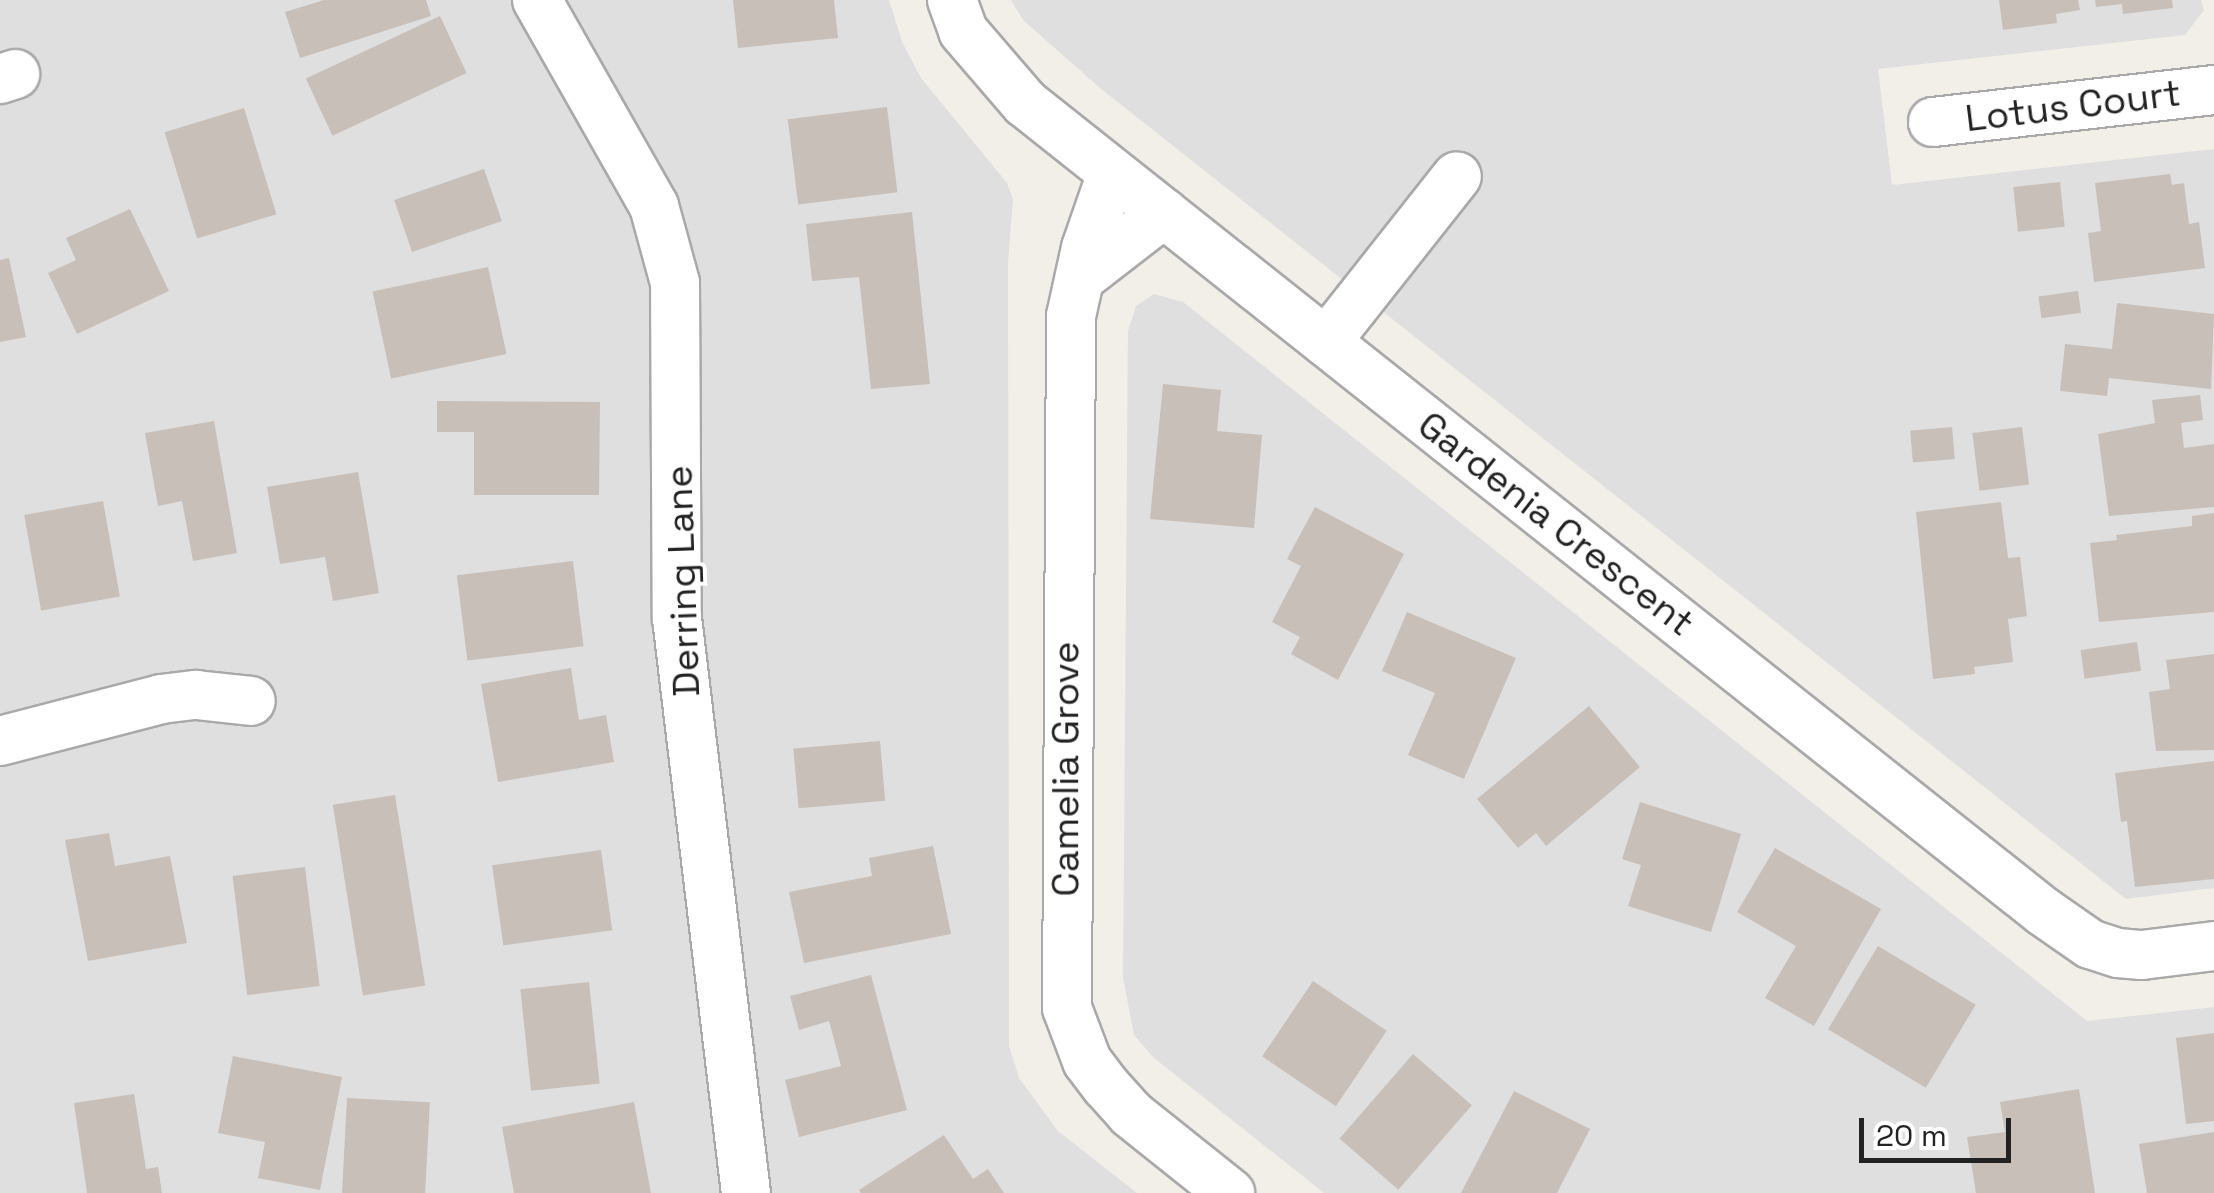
<!DOCTYPE html>
<style>
body{margin:0}
#map{position:relative;width:2214px;height:1193px;overflow:hidden;background:#f2efe9;font-family:"Space Grotesk",sans-serif}
div>[style]{position:absolute}
.residential>*{inset:0;background:#e0dfdf}
.building>*{inset:0;background:#c7bfb8;transform-origin:0 0}
.roads{filter:drop-shadow(2px 0 #a9a9a9) drop-shadow(-2px 0 #a9a9a9) drop-shadow(0 2px #a9a9a9) drop-shadow(0 -2px #a9a9a9)}
.street>*{height:48px;margin:-24px;padding:0 24px;transform-origin:24px;border-radius:24px;background:#fff}
span{translate:-50% -50%;white-space:nowrap;text-align:center;line-height:1.15;-webkit-text-stroke:8px #fff;paint-order:stroke}
.street-label{font-size:38px;color:#222}
.scale{position:absolute;left:1859px;top:1118px;width:152px;height:45px;box-sizing:border-box;border:5px solid #222;border-top:0;padding-left:12px;font-size:30px;line-height:35px;white-space:nowrap;color:#222;-webkit-text-stroke:8px #fff;paint-order:stroke}
</style>
<div id="map">
<div class="residential">
<div style="clip-path:polygon(0 0,889px 0,902px 42px,921px 78px,1007px 183px,1013px 199px,1008px 264px,1009px 1046px,1019px 1078px,1058px 1131px,1137px 1193px,0 1193px)"></div>
<div style="clip-path:polygon(1011px 0,2201px 0,2204px 10px,2185px 35px,1878px 69px,1892px 185px,2214px 149px,2214px 888px,2126px 899px,1100px 88px,1023px 20px)"></div>
<div style="clip-path:polygon(1154px 294px,1183px 302px,2087px 1021px,2214px 1007px,2214px 1193px,1324px 1193px,1154px 1058px,1134px 1035px,1123px 978px,1128px 331px,1136px 306px)"></div>
</div>
<div class="building">
<div style="clip-path:polygon(324px 0,426px 0,431px 16px,300px 58px,285px 12px)"></div>
<div style="clip-path:polygon(733px 0,834px 0,838px 38px,738px 48px)"></div>
<div style="clip-path:polygon(1999px 0,2078px 0,2080px 10px,2056px 14px,2057px 23px,2003px 30px)"></div>
<div style="clip-path:polygon(2095px 0,2172px 0,2173px 8px,2123px 14px,2122px 4px,2096px 7px)"></div>
<div style="left:440px;top:16px;width:63px;height:148px;rotate:65deg"></div>
<div style="left:887px;top:107px;width:86px;height:100px;rotate:83deg"></div>
<div style="left:244px;top:108px;width:111px;height:83px;rotate:73deg"></div>
<div style="left:484px;top:169px;width:55px;height:95px;rotate:71deg"></div>
<div style="clip-path:polygon(2170px 174px,2172px 185px,2184px 183px,2189px 224px,2199px 222px,2205px 268px,2094px 282px,2088px 233px,2101px 231px,2095px 183px)"></div>
<div style="left:2060px;top:182px;width:45px;height:47px;rotate:84deg"></div>
<div style="clip-path:polygon(130px 209px,169px 291px,77px 334px,48px 273px,76px 260px,66px 238px)"></div>
<div style="clip-path:polygon(912px 212px,930px 384px,871px 389px,859px 277px,812px 281px,806px 224px)"></div>
<div style="clip-path:polygon(9px 258px,26px 337px,0 342px,0 260px)"></div>
<div style="left:488px;top:267px;width:89px;height:118px;rotate:78deg"></div>
<div style="left:2078px;top:291px;width:22px;height:40px;rotate:82deg"></div>
<div style="clip-path:polygon(2117px 303px,2214px 314px,2211px 389px,2109px 378px,2107px 396px,2060px 391px,2065px 344px,2112px 349px)"></div>
<div style="clip-path:polygon(1163px 384px,1221px 390px,1217px 431px,1262px 435px,1254px 528px,1150px 519px)"></div>
<div style="clip-path:polygon(2200px 395px,2203px 420px,2181px 423px,2184px 448px,2214px 444px,2214px 507px,2109px 516px,2098px 434px,2155px 423px,2152px 400px)"></div>
<div style="clip-path:polygon(437px 401px,600px 402px,599px 495px,474px 495px,474px 432px,437px 432px)"></div>
<div style="clip-path:polygon(214px 421px,237px 553px,193px 561px,182px 501px,158px 506px,145px 433px)"></div>
<div style="left:1952px;top:427px;width:32px;height:42px;rotate:85deg"></div>
<div style="left:2022px;top:427px;width:58px;height:50px;rotate:83deg"></div>
<div style="clip-path:polygon(358px 472px,379px 593px,333px 601px,325px 557px,280px 564px,267px 487px)"></div>
<div style="left:103px;top:501px;width:97px;height:80px;rotate:80deg"></div>
<div style="clip-path:polygon(2001px 502px,2008px 558px,2020px 557px,2027px 616px,2008px 619px,2013px 662px,1974px 667px,1975px 674px,1933px 679px,1916px 512px)"></div>
<div style="clip-path:polygon(1315px 507px,1404px 554px,1338px 680px,1291px 654px,1300px 637px,1272px 622px,1301px 566px,1287px 559px)"></div>
<div style="clip-path:polygon(2214px 513px,2214px 612px,2099px 622px,2090px 543px,2117px 540px,2116px 535px,2192px 526px,2192px 516px)"></div>
<div style="left:573px;top:561px;width:86px;height:117px;rotate:83deg"></div>
<div style="clip-path:polygon(1407px 612px,1516px 658px,1464px 779px,1408px 755px,1435px 693px,1382px 671px)"></div>
<div style="left:2137px;top:642px;width:29px;height:57px;rotate:82deg"></div>
<div style="clip-path:polygon(2214px 654px,2214px 750px,2156px 751px,2149px 692px,2170px 689px,2166px 660px)"></div>
<div style="clip-path:polygon(571px 668px,579px 720px,606px 715px,614px 762px,498px 782px,481px 684px)"></div>
<div style="clip-path:polygon(1589px 706px,1640px 767px,1546px 846px,1536px 833px,1518px 848px,1477px 799px)"></div>
<div style="left:880px;top:741px;width:60px;height:87px;rotate:85deg"></div>
<div style="clip-path:polygon(2214px 761px,2214px 879px,2135px 887px,2127px 821px,2121px 822px,2115px 773px)"></div>
<div style="left:395px;top:795px;width:193px;height:63px;rotate:81deg"></div>
<div style="clip-path:polygon(1640px 802px,1741px 834px,1711px 932px,1628px 906px,1641px 865px,1622px 859px)"></div>
<div style="clip-path:polygon(109px 833px,115px 866px,170px 856px,187px 943px,88px 961px,65px 840px)"></div>
<div style="clip-path:polygon(933px 846px,951px 934px,804px 963px,789px 892px,872px 876px,869px 858px)"></div>
<div style="clip-path:polygon(1775px 848px,1881px 909px,1814px 1026px,1765px 998px,1796px 946px,1737px 912px)"></div>
<div style="left:601px;top:850px;width:81px;height:110px;rotate:82deg"></div>
<div style="left:305px;top:867px;width:120px;height:73px;rotate:83deg"></div>
<div style="left:1878px;top:946px;width:114px;height:97px;rotate:31deg"></div>
<div style="clip-path:polygon(871px 975px,907px 1110px,799px 1137px,785px 1080px,841px 1066px,829px 1021px,799px 1030px,790px 996px)"></div>
<div style="left:1313px;top:981px;width:89px;height:91px;rotate:34deg"></div>
<div style="left:589px;top:982px;width:102px;height:69px;rotate:84deg"></div>
<div style="clip-path:polygon(2214px 1033px,2214px 1121px,2186px 1124px,2176px 1038px)"></div>
<div style="left:1413px;top:1054px;width:78px;height:112px;rotate:41deg"></div>
<div style="clip-path:polygon(233px 1056px,342px 1077px,320px 1190px,258px 1178px,265px 1142px,218px 1133px)"></div>
<div style="clip-path:polygon(2079px 1089px,2095px 1193px,1976px 1193px,1967px 1137px,2005px 1132px,2000px 1102px)"></div>
<div style="clip-path:polygon(1514px 1091px,1590px 1129px,1557px 1193px,1461px 1193px)"></div>
<div style="clip-path:polygon(134px 1094px,146px 1169px,158px 1167px,162px 1193px,87px 1193px,74px 1103px)"></div>
<div style="left:347px;top:1098px;width:83px;height:95px;rotate:3deg"></div>
<div style="clip-path:polygon(634px 1102px,651px 1193px,514px 1193px,502px 1127px)"></div>
<div style="clip-path:polygon(2214px 1132px,2214px 1193px,2147px 1193px,2139px 1144px)"></div>
<div style="clip-path:polygon(944px 1135px,973px 1179px,988px 1169px,1004px 1193px,861px 1193px,859px 1190px)"></div>
</div>
<div class="roads">
<div class="street">
<div style="left:537px;top:0;width:237px;rotate:60.4deg"></div>
<div style="left:654px;top:206px;width:80px;rotate:74.7deg"></div>
<div style="left:675px;top:283px;width:335px;rotate:89.7deg"></div>
<div style="left:677px;top:618px;width:579px;rotate:83.16deg"></div>
<div style="left:952px;top:0;width:33px;rotate:70deg"></div>
<div style="left:963px;top:31px;width:95px;rotate:49.3deg"></div>
<div style="left:1025px;top:103px;width:1301px;rotate:38.45deg"></div>
<div style="left:2044px;top:912px;width:56px;rotate:34.8deg"></div>
<div style="left:2090px;top:944px;width:29px;rotate:18deg"></div>
<div style="left:2118px;top:953px;width:24px;rotate:5deg"></div>
<div style="left:2142px;top:955px;width:73px;rotate:-7.1deg"></div>
<div style="left:0;top:79px;width:16px;rotate:-18deg"></div>
<div style="left:1933px;top:122px;width:283px;rotate:-6.5deg"></div>
<div style="left:1112px;top:173px;width:79px;rotate:109.1deg"></div>
<div style="left:1086px;top:248px;width:70px;rotate:102.4deg"></div>
<div style="left:1071px;top:316px;width:692px;rotate:90.33deg"></div>
<div style="left:1067px;top:1008px;width:57px;rotate:69.3deg"></div>
<div style="left:1087px;top:1061px;width:31px;rotate:53deg"></div>
<div style="left:1106px;top:1086px;width:38px;rotate:48deg"></div>
<div style="left:1131px;top:1114px;width:127px;rotate:38.6deg"></div>
<div style="left:1080px;top:278px;width:106px;rotate:-37.7deg"></div>
<div style="left:1326px;top:342px;width:211px;rotate:-51.7deg"></div>
<div style="left:0;top:741px;width:166px;rotate:-14.6deg"></div>
<div style="left:161px;top:699px;width:35px;rotate:-7deg"></div>
<div style="left:196px;top:695px;width:55px;rotate:6.2deg"></div>
</div>
</div>
<div class="street-label">
<span style="left:2073px;top:106px;rotate:-7deg">Lotus Court</span>
<span style="left:1556px;top:524px;rotate:38deg">Gardenia Crescent</span>
<span style="left:683px;top:581px;rotate:-92deg">Derring Lane</span>
<span style="left:1066px;top:769px;rotate:-90deg">Camelia Grove</span>
</div>
<div class="scale">20 m</div>
</div>
